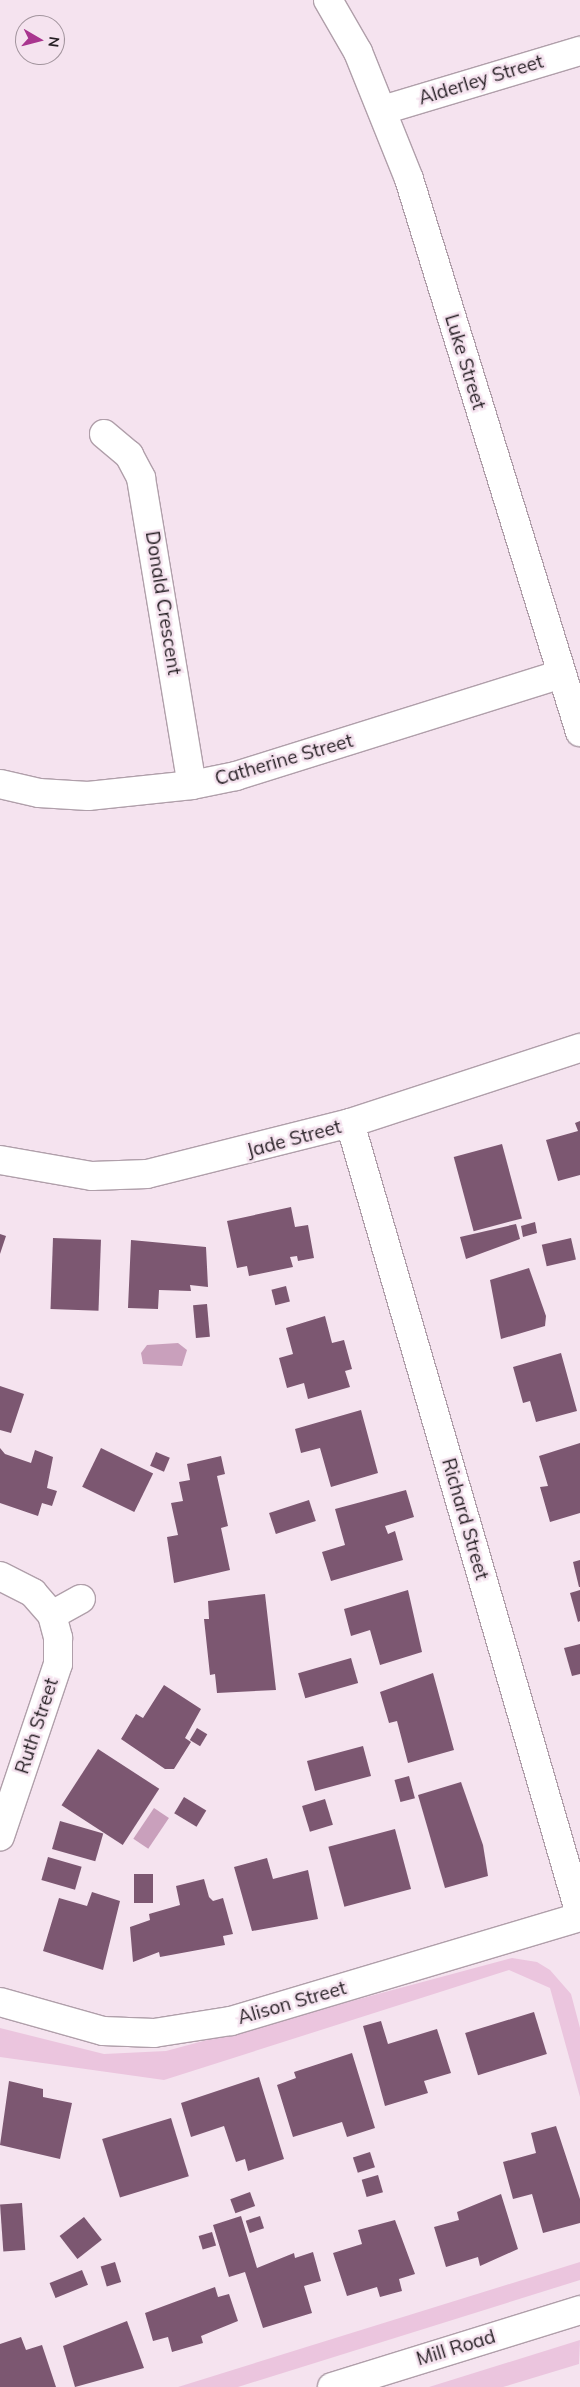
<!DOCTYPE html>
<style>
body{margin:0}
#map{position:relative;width:580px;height:2387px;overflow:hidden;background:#f5e3ef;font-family:Mulish,sans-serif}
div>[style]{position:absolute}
.green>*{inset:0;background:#ebc5de}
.water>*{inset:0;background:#c9a0bc;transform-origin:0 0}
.building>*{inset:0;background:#7c5771;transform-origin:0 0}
.roads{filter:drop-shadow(1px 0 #b09faa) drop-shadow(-1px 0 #b09faa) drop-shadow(0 1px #b09faa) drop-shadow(0 -1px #b09faa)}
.minor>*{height:28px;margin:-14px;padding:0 14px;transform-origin:14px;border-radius:14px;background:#fff}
span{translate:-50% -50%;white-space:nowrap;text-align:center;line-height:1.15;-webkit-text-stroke:5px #f5e3ef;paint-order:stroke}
.street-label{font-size:19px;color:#251e23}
.north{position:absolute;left:15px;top:15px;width:50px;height:50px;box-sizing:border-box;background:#f5e3ef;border:1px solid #a2949d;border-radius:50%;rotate:98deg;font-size:14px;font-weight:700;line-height:20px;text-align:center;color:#251e23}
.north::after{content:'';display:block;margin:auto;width:18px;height:22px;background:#a9358f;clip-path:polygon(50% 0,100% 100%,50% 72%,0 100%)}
</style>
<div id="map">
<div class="green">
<div style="clip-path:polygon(512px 1958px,537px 1962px,550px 1970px,571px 1994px,580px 2028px,580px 2097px,550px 1988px,509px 1970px,164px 2080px,0 2057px,0 2028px,104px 2054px,166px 2051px)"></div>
<div style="clip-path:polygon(580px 2262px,580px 2280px,238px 2387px,178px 2387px)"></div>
<div style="clip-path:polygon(580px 2340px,579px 2364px,503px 2387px,429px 2387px)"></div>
</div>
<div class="water">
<div style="clip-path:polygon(178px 1343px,187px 1350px,182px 1366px,143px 1364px,141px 1353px,147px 1345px)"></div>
<div style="left:154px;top:1808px;width:18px;height:37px;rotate:34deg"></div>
</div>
<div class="building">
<div style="clip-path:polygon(580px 1121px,580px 1175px,558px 1181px,546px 1140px,578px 1131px,575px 1123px)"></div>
<div style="left:502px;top:1144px;width:77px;height:50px;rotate:75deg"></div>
<div style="clip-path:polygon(291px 1207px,295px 1227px,308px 1225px,314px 1258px,298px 1261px,297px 1256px,290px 1257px,293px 1267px,249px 1276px,247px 1266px,237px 1268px,227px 1221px)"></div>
<div style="clip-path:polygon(535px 1222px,537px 1233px,523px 1237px,521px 1226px)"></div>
<div style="clip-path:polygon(516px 1224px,520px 1239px,466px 1259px,460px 1237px)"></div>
<div style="clip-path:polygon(0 1234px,6px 1236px,0 1254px)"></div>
<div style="left:53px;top:1238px;width:48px;height:71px;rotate:2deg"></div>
<div style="left:571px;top:1238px;width:22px;height:30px;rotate:77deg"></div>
<div style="clip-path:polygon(131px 1240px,206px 1247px,208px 1287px,190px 1285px,191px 1291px,159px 1290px,158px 1309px,128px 1308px)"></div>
<div style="clip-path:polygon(529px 1268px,546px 1316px,545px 1326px,501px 1339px,490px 1280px)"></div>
<div style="left:286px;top:1286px;width:16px;height:15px;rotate:76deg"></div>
<div style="left:207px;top:1304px;width:33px;height:14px;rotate:85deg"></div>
<div style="clip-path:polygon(325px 1316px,332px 1343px,344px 1340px,352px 1369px,345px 1371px,350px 1387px,308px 1399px,304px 1383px,287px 1388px,279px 1358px,293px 1354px,286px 1328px)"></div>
<div style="clip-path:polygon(561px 1353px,577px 1411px,536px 1422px,530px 1401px,523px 1403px,513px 1367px)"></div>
<div style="clip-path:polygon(0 1386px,24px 1394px,11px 1433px,0 1430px)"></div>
<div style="clip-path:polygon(361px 1410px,378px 1473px,331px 1487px,320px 1448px,301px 1453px,295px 1429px)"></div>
<div style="clip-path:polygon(580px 1443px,580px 1513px,550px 1522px,540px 1487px,548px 1486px,539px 1456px)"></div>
<div style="clip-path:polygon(0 1448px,5px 1454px,31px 1463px,35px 1450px,53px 1457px,47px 1488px,57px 1491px,52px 1506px,42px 1503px,38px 1516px,0 1503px)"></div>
<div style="left:101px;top:1448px;width:58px;height:43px;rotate:26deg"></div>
<div style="left:156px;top:1452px;width:15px;height:15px;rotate:23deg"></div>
<div style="clip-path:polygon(221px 1456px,225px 1474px,217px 1476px,228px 1526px,221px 1528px,230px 1570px,174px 1583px,167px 1537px,178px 1535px,171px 1503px,183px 1501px,179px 1482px,190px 1480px,187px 1464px)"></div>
<div style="clip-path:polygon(406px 1490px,414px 1517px,385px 1526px,388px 1534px,395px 1531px,403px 1560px,331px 1581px,322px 1552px,345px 1545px,335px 1509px)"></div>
<div style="left:309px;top:1500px;width:22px;height:42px;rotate:72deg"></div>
<div style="clip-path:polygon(580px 1560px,580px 1587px,579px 1587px,573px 1562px)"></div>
<div style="clip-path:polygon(408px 1590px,422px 1652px,380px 1665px,370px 1630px,351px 1636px,344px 1609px)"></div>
<div style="clip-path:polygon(580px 1590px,580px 1621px,578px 1622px,570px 1593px)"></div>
<div style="clip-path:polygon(265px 1594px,276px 1690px,217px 1693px,215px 1674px,210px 1675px,204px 1619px,209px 1619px,208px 1601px)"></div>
<div style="clip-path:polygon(580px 1644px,580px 1674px,572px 1676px,564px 1648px)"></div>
<div style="left:351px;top:1658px;width:26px;height:55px;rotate:74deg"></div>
<div style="clip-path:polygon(433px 1673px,454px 1750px,408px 1763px,397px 1721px,389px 1723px,380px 1692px)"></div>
<div style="clip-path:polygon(164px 1685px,201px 1709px,185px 1738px,191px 1742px,174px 1769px,165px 1769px,121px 1739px,136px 1714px,143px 1718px)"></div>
<div style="left:197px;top:1728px;width:12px;height:14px;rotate:31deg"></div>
<div style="left:363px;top:1746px;width:31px;height:58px;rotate:75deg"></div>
<div style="left:98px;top:1749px;width:73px;height:67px;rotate:33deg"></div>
<div style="left:409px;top:1776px;width:23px;height:15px;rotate:75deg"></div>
<div style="clip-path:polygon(461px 1782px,483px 1845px,488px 1876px,445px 1888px,418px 1795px)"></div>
<div style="left:184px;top:1797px;width:26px;height:19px;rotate:31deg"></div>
<div style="left:325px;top:1799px;width:27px;height:24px;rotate:73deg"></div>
<div style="left:60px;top:1821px;width:45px;height:29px;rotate:16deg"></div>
<div style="left:395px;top:1829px;width:62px;height:69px;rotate:75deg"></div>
<div style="left:48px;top:1857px;width:35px;height:24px;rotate:16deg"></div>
<div style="clip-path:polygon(267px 1858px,273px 1879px,308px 1870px,318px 1919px,252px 1931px,234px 1867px)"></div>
<div style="left:153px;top:1874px;width:29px;height:19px;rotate:90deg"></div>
<div style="clip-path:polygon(204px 1879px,209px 1897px,213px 1901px,223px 1898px,233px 1934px,223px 1936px,225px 1945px,160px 1957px,159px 1952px,133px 1962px,130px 1927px,150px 1920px,149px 1914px,180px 1905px,176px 1886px)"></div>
<div style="clip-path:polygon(92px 1892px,120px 1901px,103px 1970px,43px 1951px,59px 1898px,87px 1906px)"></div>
<div style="left:534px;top:2012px;width:44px;height:72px;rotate:73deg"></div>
<div style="clip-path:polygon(381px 2021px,388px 2044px,437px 2029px,451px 2073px,424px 2081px,428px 2093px,385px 2106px,363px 2026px)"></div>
<div style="clip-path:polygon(352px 2053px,375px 2128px,347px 2137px,342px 2122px,293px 2137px,277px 2085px,296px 2078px,294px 2072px)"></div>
<div style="clip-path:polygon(259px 2077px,284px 2159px,248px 2171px,245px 2159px,236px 2162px,224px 2126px,191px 2137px,181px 2103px)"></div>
<div style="clip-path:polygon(9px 2081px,43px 2089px,43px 2097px,72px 2103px,60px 2159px,0 2145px)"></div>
<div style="left:171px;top:2118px;width:61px;height:72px;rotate:73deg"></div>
<div style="clip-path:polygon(556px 2126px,580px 2199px,580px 2223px,543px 2233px,532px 2194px,513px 2199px,503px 2162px,536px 2153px,531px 2133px)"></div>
<div style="left:370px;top:2152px;width:16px;height:18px;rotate:72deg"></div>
<div style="left:378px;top:2175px;width:18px;height:17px;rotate:74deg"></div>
<div style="left:250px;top:2192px;width:15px;height:21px;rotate:70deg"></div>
<div style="clip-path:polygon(501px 2194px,518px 2249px,480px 2266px,478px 2257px,446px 2267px,434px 2227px,459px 2220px,457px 2212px)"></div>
<div style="left:22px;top:2203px;width:47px;height:22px;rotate:86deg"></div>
<div style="clip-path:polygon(241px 2216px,257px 2268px,294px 2253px,295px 2258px,313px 2252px,321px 2281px,304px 2286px,312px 2313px,263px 2328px,245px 2272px,229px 2277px,213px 2225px)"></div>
<div style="left:260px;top:2216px;width:13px;height:15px;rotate:72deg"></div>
<div style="left:84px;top:2217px;width:29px;height:31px;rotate:52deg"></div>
<div style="clip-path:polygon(395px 2220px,415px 2274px,399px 2279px,402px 2291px,380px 2297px,377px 2287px,347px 2296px,333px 2253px,362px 2244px,358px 2230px)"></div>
<div style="left:212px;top:2232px;width:14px;height:14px;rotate:73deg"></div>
<div style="left:115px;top:2262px;width:21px;height:15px;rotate:73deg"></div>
<div style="left:82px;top:2270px;width:16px;height:35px;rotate:68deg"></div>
<div style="clip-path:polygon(215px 2287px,218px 2297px,229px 2294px,238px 2321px,201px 2336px,203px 2343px,172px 2352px,168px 2337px,153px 2341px,145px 2313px)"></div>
<div style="clip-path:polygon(127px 2321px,144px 2368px,75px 2387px,63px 2346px)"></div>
<div style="clip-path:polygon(21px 2337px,26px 2350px,42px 2345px,56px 2387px,0 2387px,0 2344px)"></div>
</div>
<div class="roads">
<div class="minor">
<div style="left:328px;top:0;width:60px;rotate:60deg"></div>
<div style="left:358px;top:52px;width:137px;rotate:68.1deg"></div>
<div style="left:409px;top:179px;width:579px;rotate:72.82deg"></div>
<div style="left:383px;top:110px;width:206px;rotate:-16.7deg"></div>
<div style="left:104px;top:434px;width:33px;rotate:40deg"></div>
<div style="left:129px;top:455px;width:26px;rotate:62deg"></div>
<div style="left:141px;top:478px;width:311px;rotate:80.6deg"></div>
<div style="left:0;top:784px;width:40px;rotate:13deg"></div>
<div style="left:39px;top:793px;width:49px;rotate:3.5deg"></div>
<div style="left:88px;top:796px;width:105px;rotate:-6deg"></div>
<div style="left:192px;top:785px;width:45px;rotate:-11.6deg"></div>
<div style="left:236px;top:776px;width:341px;rotate:-17.4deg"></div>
<div style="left:350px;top:1123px;width:824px;rotate:73.79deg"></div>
<div style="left:0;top:1160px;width:93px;rotate:9.9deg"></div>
<div style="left:92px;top:1176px;width:55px;rotate:-2.1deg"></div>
<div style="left:147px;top:1174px;width:209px;rotate:-14.1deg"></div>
<div style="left:350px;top:1123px;width:242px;rotate:-18.1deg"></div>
<div style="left:0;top:1576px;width:37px;rotate:27deg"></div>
<div style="left:33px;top:1593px;width:29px;rotate:49deg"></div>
<div style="left:52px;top:1615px;width:24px;rotate:75deg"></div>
<div style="left:58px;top:1638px;width:26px;rotate:90deg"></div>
<div style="left:58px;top:1664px;width:182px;rotate:108.6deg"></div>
<div style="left:52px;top:1615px;width:33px;rotate:-29deg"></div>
<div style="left:0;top:2002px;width:107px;rotate:15.7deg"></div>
<div style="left:103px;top:2031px;width:51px;rotate:2.2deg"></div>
<div style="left:154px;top:2033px;width:78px;rotate:-8.9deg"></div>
<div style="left:231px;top:2021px;width:364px;rotate:-16.6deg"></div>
<div style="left:332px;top:2387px;width:260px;rotate:-17.2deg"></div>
</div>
</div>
<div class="street-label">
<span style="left:481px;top:80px;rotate:-17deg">Alderley Street</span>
<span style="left:465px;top:362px;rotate:73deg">Luke Street</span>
<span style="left:163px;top:603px;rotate:81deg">Donald Crescent</span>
<span style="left:284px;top:760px;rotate:-16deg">Catherine Street</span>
<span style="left:294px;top:1139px;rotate:-15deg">Jade Street</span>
<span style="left:465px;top:1519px;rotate:74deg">Richard Street</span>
<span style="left:37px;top:1726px;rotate:-72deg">Ruth Street</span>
<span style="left:292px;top:2003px;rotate:-16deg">Alison Street</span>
<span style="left:456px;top:2348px;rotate:-17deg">Mill Road</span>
</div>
<div class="north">N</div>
</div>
